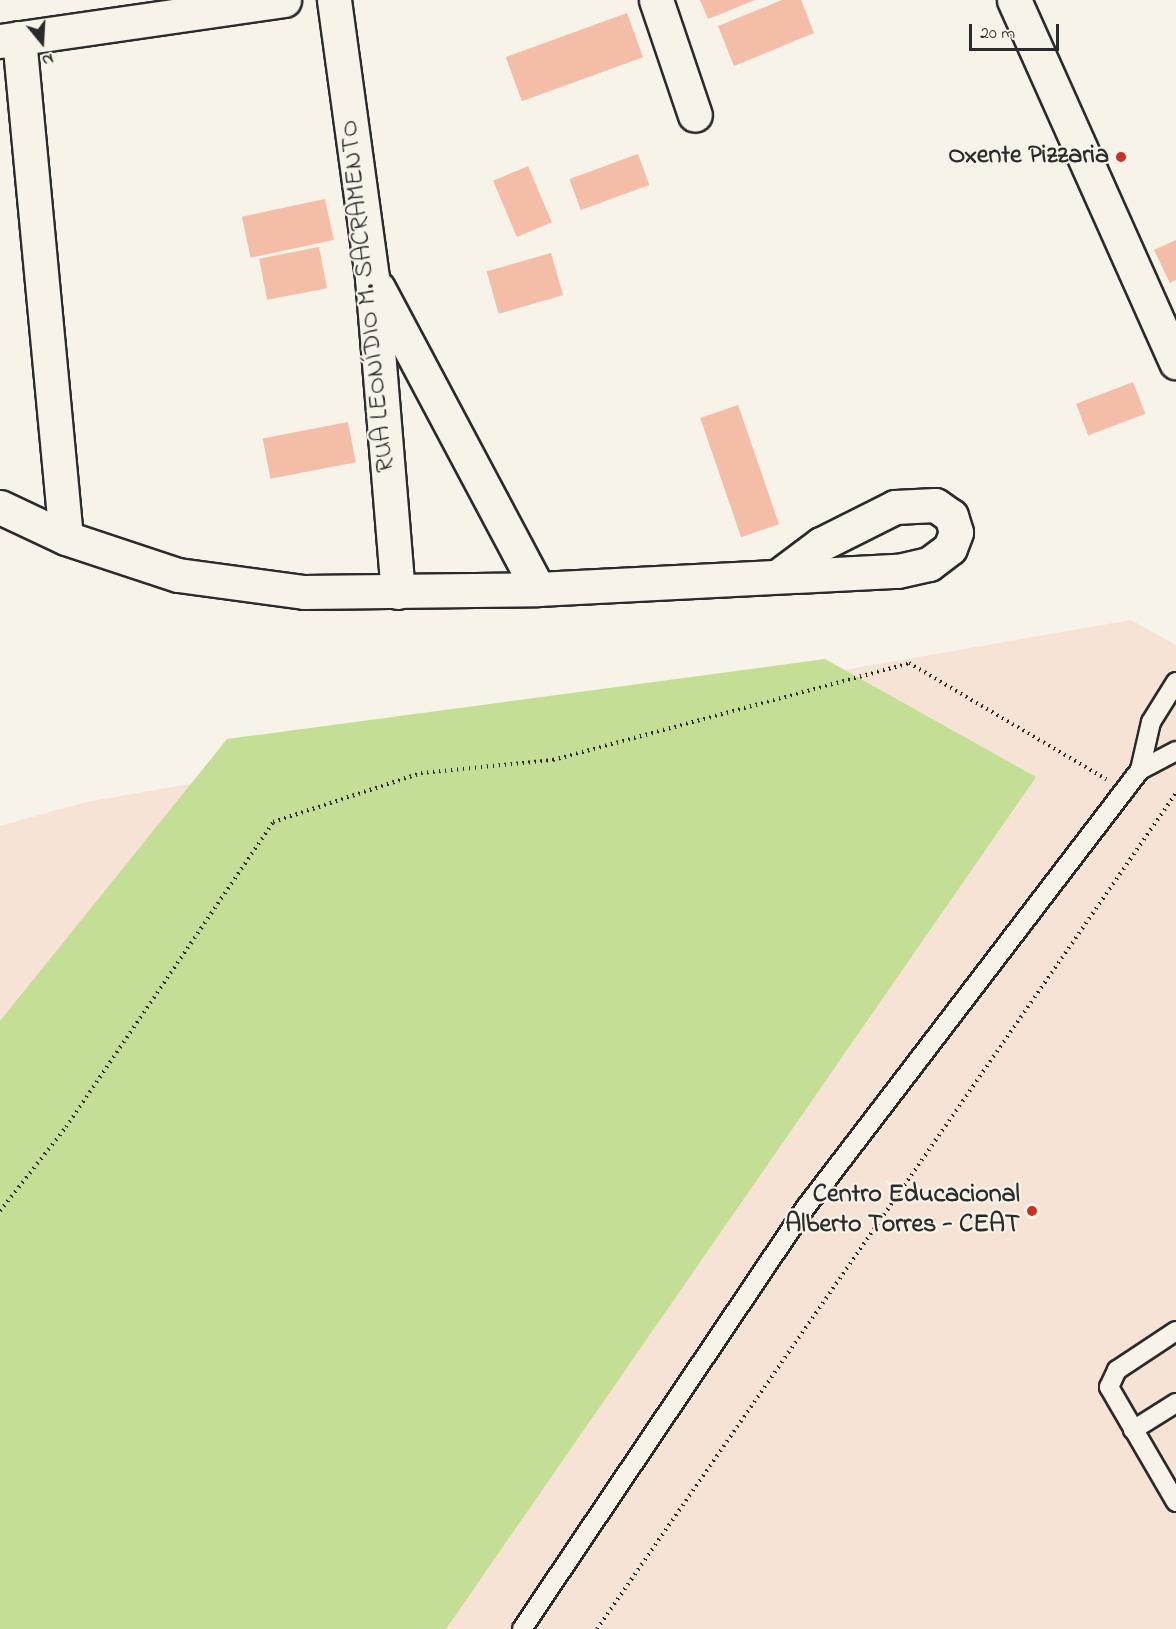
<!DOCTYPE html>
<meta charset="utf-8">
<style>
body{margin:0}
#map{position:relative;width:1176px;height:1629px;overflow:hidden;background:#f7f3e8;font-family:"Indie Flower",sans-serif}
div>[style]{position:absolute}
.built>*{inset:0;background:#f6e3d5}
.green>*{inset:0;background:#c5de95}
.building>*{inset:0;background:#f4bda8;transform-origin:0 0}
.path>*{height:4px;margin-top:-2px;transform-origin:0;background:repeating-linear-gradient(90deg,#2b2b2b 0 1.5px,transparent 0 6px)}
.roads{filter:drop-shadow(2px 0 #2b2b2b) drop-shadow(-2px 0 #2b2b2b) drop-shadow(0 2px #2b2b2b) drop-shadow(0 -2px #2b2b2b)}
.service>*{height:18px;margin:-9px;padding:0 9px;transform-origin:9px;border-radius:9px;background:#f7f3e8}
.minor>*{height:33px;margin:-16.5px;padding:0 16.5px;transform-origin:16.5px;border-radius:16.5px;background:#f7f3e8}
.tertiary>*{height:33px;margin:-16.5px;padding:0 16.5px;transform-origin:16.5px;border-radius:16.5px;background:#f7f3e8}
.dots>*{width:16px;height:16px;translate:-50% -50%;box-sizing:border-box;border:3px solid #f7f3e8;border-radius:50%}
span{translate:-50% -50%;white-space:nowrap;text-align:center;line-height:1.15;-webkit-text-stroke:4.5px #f7f3e8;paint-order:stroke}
.poi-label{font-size:26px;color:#2b2b2b;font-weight:700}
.right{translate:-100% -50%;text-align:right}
.street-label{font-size:26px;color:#2b2b2b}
.north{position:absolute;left:12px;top:12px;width:60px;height:60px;-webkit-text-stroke:4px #f7f3e8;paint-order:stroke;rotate:162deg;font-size:16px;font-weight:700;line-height:24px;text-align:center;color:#2b2b2b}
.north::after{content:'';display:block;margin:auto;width:21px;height:27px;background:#2b2b2b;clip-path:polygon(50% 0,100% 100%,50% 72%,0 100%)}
.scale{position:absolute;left:969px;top:24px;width:90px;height:27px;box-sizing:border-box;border:3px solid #2b2b2b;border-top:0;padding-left:8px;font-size:18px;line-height:21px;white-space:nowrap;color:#2b2b2b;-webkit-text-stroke:4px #f7f3e8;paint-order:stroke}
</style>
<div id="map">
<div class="built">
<div style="clip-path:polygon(1131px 620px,1176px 645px,1176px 1629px,599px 1629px,613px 1607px,597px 1629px,0 1629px,0 826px,86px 802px)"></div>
</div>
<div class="green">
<div style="clip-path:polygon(825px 659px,1036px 777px,446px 1629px,0 1629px,0 1021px,227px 739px)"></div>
</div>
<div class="building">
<div style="clip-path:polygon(700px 0,755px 0,708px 19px)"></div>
<div style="clip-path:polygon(782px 0,801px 0,814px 33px,734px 66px,718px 26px)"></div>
<div style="left:627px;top:13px;width:47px;height:129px;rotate:70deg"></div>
<div style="left:638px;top:154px;width:33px;height:73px;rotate:70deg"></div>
<div style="left:528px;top:166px;width:61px;height:38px;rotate:67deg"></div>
<div style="left:325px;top:199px;width:42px;height:85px;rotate:78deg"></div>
<div style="clip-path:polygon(1176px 240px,1176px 280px,1170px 283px,1154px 250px)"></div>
<div style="left:319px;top:247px;width:42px;height:61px;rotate:79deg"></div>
<div style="left:551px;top:253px;width:44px;height:67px;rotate:74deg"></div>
<div style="left:1133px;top:382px;width:34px;height:61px;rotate:69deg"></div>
<div style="left:738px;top:405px;width:126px;height:40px;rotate:71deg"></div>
<div style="left:348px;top:422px;width:41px;height:87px;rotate:79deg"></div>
</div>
<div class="path">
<div style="left:0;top:1211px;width:107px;rotate:-51.8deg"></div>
<div style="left:66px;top:1127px;width:369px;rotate:-55.8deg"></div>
<div style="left:273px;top:822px;width:156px;rotate:-18.3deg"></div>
<div style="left:421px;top:773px;width:133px;rotate:-5.6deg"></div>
<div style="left:553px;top:760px;width:369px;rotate:-15.2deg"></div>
<div style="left:909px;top:663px;width:229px;rotate:30.5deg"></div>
<div style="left:597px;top:1629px;width:1017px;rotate:-55.29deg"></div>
</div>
<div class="roads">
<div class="service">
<div style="left:1140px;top:770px;width:49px;rotate:-77.1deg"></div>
<div style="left:1151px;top:722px;width:47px;rotate:-58deg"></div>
<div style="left:1176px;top:1331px;width:71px;rotate:146.5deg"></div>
<div style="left:1117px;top:1370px;width:19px;rotate:115deg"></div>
<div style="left:1109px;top:1387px;width:133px;rotate:59.8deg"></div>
<div style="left:1133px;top:1430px;width:51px;rotate:-32.1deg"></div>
<div style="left:522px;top:1629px;width:509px;rotate:-56.06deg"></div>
<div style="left:806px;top:1207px;width:550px;rotate:-52.61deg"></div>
<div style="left:1140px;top:770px;width:41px;rotate:-27.8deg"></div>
</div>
<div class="minor">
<div style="left:334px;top:0;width:281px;rotate:82.2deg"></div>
<div style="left:372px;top:278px;width:315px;rotate:85.3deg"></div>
<div style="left:656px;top:0;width:121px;rotate:71.3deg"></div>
<div style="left:19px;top:38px;width:502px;rotate:84.63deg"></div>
<div style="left:0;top:41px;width:287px;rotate:-8.2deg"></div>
<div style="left:378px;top:288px;width:341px;rotate:62deg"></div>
<div style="left:0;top:507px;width:73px;rotate:25.2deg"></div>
<div style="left:66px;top:538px;width:118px;rotate:18.3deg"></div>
<div style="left:178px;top:575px;width:127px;rotate:7.7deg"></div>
<div style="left:304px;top:592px;width:234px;rotate:-0.7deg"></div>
<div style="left:538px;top:589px;width:360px;rotate:-2.9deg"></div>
<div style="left:898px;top:571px;width:32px;rotate:-13deg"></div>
<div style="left:929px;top:564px;width:26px;rotate:-37deg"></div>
<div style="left:950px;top:548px;width:17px;rotate:-69deg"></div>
<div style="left:956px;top:532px;width:17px;rotate:-107deg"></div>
<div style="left:951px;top:516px;width:19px;rotate:-145deg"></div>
<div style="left:935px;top:505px;width:40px;rotate:177.1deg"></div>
<div style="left:895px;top:507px;width:83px;rotate:153.4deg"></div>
<div style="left:821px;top:544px;width:50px;rotate:143.1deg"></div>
</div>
<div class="tertiary">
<div style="left:1014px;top:0;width:397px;rotate:65.9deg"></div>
</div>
</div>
<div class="dots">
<div style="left:1121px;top:157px;background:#c8321e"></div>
<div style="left:1032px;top:1211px;background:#c8321e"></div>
</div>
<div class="poi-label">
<span class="right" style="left:1109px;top:157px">Oxente Pizzaria</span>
<span class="right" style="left:1020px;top:1211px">Centro Educacional<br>Alberto Torres - CEAT</span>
</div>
<div class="street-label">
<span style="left:369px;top:296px;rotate:-96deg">RUA LEONÍDIO M. SACRAMENTO</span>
</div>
<div class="north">N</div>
<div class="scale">20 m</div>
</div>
